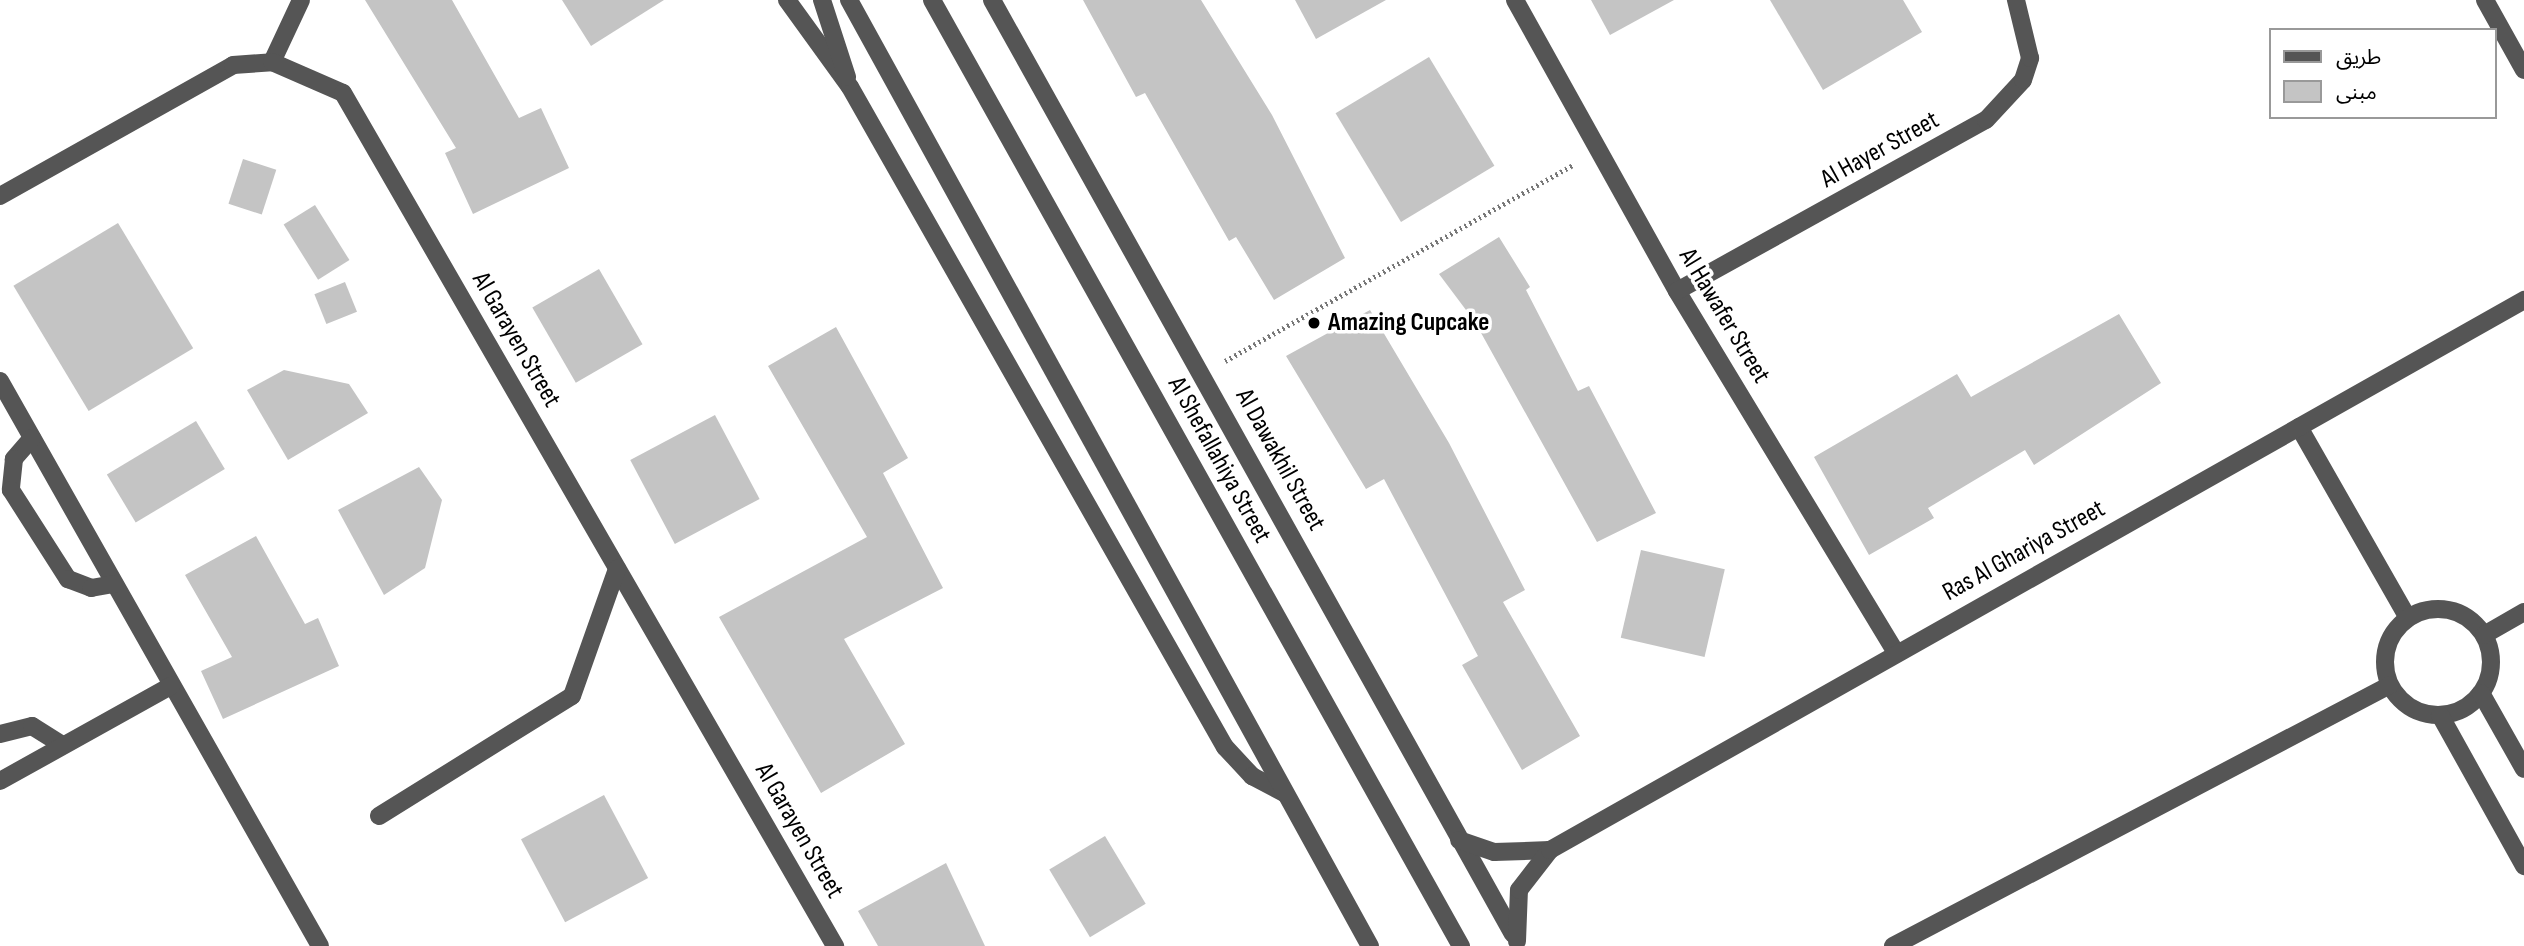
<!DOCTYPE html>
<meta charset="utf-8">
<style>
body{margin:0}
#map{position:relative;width:2524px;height:946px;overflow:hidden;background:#fff;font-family:"Sofia Sans Condensed","Noto Sans Arabic",sans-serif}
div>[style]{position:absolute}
.building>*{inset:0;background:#c4c4c4;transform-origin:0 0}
.path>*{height:4.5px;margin-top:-2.25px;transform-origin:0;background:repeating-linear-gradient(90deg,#777 0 2px,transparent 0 5.5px)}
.minor>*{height:18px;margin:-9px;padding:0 9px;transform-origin:9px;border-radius:9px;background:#555}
.minor>.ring{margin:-9px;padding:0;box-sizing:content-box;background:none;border:18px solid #555;border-radius:50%}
.dots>*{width:19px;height:19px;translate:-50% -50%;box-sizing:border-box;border:4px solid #fff;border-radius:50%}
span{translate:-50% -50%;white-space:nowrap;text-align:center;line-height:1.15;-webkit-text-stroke:7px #fff;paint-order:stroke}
.street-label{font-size:26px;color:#000}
.poi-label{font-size:26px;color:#000;font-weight:700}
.left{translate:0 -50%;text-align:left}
.legend{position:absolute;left:2269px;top:28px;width:228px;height:91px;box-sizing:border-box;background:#fff;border:2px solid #999;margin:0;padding:9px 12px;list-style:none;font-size:21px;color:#000}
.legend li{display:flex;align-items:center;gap:14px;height:35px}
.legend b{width:35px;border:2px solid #999}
</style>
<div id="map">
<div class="building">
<div style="clip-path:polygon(365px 0,452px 0,519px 118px,541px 108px,569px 168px,473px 214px,445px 153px,456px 148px)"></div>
<div style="clip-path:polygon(562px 0,664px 0,591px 46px)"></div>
<div style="clip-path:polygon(1083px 0,1201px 0,1272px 115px,1345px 258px,1274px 300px,1236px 237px,1229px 241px,1145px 93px,1136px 97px)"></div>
<div style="clip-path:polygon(1295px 0,1386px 0,1316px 39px)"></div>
<div style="clip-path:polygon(1591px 0,1674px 0,1610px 35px)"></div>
<div style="clip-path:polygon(1770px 0,1903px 0,1922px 32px,1823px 90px)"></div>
<div style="left:1429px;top:57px;width:127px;height:109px;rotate:59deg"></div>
<div style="left:243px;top:159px;width:35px;height:47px;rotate:18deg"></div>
<div style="left:315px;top:205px;width:65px;height:37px;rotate:58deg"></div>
<div style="left:118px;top:223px;width:146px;height:122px;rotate:59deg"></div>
<div style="clip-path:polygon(1499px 237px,1530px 287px,1526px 290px,1578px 391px,1589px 386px,1656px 513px,1597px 542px,1475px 322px,1439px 274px)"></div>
<div style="left:599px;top:269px;width:87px;height:77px;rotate:60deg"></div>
<div style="left:345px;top:282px;width:32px;height:33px;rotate:68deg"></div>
<div style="clip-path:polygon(1370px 310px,1449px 443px,1525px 590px,1503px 602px,1580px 736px,1522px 770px,1462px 665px,1478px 656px,1384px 479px,1366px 489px,1286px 356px)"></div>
<div style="clip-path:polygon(2119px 314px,2161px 383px,2034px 465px,2025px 450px,1928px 508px,1934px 518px,1869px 555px,1814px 457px,1957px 374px,1971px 397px)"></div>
<div style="clip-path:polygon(836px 327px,908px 458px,883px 473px,943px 588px,844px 639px,905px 744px,821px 793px,719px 617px,867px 537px,768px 366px)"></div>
<div style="clip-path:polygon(284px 370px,349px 384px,368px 413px,288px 460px,247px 390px)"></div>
<div style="left:715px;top:415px;width:95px;height:96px;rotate:62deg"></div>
<div style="left:196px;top:421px;width:56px;height:104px;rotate:59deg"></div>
<div style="clip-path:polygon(419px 467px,442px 500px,425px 568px,384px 595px,338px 510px)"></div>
<div style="clip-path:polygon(256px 536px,305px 624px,318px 618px,339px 666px,223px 719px,201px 671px,232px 657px,185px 575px)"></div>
<div style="left:1641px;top:550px;width:86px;height:90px;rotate:13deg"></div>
<div style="left:604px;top:795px;width:94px;height:94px;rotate:62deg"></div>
<div style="left:1105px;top:836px;width:79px;height:65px;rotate:59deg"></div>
<div style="clip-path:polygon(946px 863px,985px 946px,878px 946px,858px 911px)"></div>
</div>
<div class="path">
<div style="left:1225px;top:361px;width:401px;rotate:-29.4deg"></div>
</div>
<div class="minor">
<div style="left:787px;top:0;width:107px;rotate:54.1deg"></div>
<div style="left:850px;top:87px;width:759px;rotate:60.4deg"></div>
<div style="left:1225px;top:747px;width:40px;rotate:47deg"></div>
<div style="left:1252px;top:776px;width:38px;rotate:28deg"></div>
<div style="left:822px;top:0;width:81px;rotate:72deg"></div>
<div style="left:849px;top:0;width:1080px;rotate:61.16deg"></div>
<div style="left:932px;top:0;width:1084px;rotate:60.79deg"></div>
<div style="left:992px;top:0;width:1069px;rotate:60.85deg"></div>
<div style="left:1515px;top:0;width:333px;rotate:60.9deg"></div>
<div style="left:1677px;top:291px;width:423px;rotate:58.8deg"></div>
<div style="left:2485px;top:0;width:80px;rotate:60.9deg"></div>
<div style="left:272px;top:62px;width:68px;rotate:-64.9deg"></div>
<div style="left:0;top:196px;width:267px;rotate:-29.3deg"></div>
<div style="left:233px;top:65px;width:39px;rotate:-4deg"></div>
<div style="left:272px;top:62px;width:77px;rotate:23.6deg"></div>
<div style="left:343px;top:93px;width:985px;rotate:60.02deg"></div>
<div style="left:1677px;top:291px;width:353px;rotate:-29deg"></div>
<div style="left:1986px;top:120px;width:54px;rotate:-47.2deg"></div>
<div style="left:2023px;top:80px;width:23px;rotate:-72deg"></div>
<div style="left:2030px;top:58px;width:60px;rotate:-103.6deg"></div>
<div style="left:0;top:381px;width:649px;rotate:60.47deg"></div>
<div style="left:2299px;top:427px;width:220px;rotate:60.3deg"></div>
<div style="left:32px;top:438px;width:28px;rotate:131deg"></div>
<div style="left:14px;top:459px;width:31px;rotate:96deg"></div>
<div style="left:11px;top:490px;width:106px;rotate:57.4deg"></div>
<div style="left:68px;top:579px;width:25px;rotate:21deg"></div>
<div style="left:91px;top:588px;width:23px;rotate:-10deg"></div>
<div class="ring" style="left:2385px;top:609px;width:88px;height:88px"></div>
<div style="left:2484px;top:635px;width:46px;rotate:-29.9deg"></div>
<div style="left:2481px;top:693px;width:87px;rotate:60.5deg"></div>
<div style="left:2440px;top:715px;width:173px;rotate:60.9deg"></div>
<div style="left:0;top:734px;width:33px;rotate:-14deg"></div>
<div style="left:32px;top:726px;width:36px;rotate:32deg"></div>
<div style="left:0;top:781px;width:196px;rotate:-29.1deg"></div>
<div style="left:379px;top:816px;width:227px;rotate:-31.9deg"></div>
<div style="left:572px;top:696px;width:135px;rotate:-70.5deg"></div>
<div style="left:1459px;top:840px;width:37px;rotate:19deg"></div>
<div style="left:1494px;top:852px;width:56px;rotate:-2deg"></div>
<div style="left:1517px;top:941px;width:51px;rotate:-87.8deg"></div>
<div style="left:1519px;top:890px;width:51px;rotate:-52.2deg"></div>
<div style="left:1550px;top:850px;width:1119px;rotate:-29.45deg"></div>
<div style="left:1893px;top:946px;width:561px;rotate:-27.71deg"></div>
</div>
<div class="dots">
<div style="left:1314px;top:323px;background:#000"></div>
</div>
<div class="street-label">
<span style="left:1880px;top:150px;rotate:-29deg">Al Hayer Street</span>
<span style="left:1724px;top:316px;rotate:59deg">Al Hawafer Street</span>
<span style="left:516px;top:340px;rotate:60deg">Al Garayen Street</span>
<span style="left:1219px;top:460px;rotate:61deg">Al Shefallahiya Street</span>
<span style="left:1280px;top:460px;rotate:61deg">Al Dawakhil Street</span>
<span style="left:2024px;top:551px;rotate:-29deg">Ras Al Ghariya Street</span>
<span style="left:799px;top:831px;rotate:60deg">Al Garayen Street</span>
</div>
<div class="poi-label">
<span class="left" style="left:1328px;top:323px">Amazing Cupcake</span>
</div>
<ul class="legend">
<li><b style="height:9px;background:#555"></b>طريق</li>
<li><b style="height:19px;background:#c4c4c4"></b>مبنى</li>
</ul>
</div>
